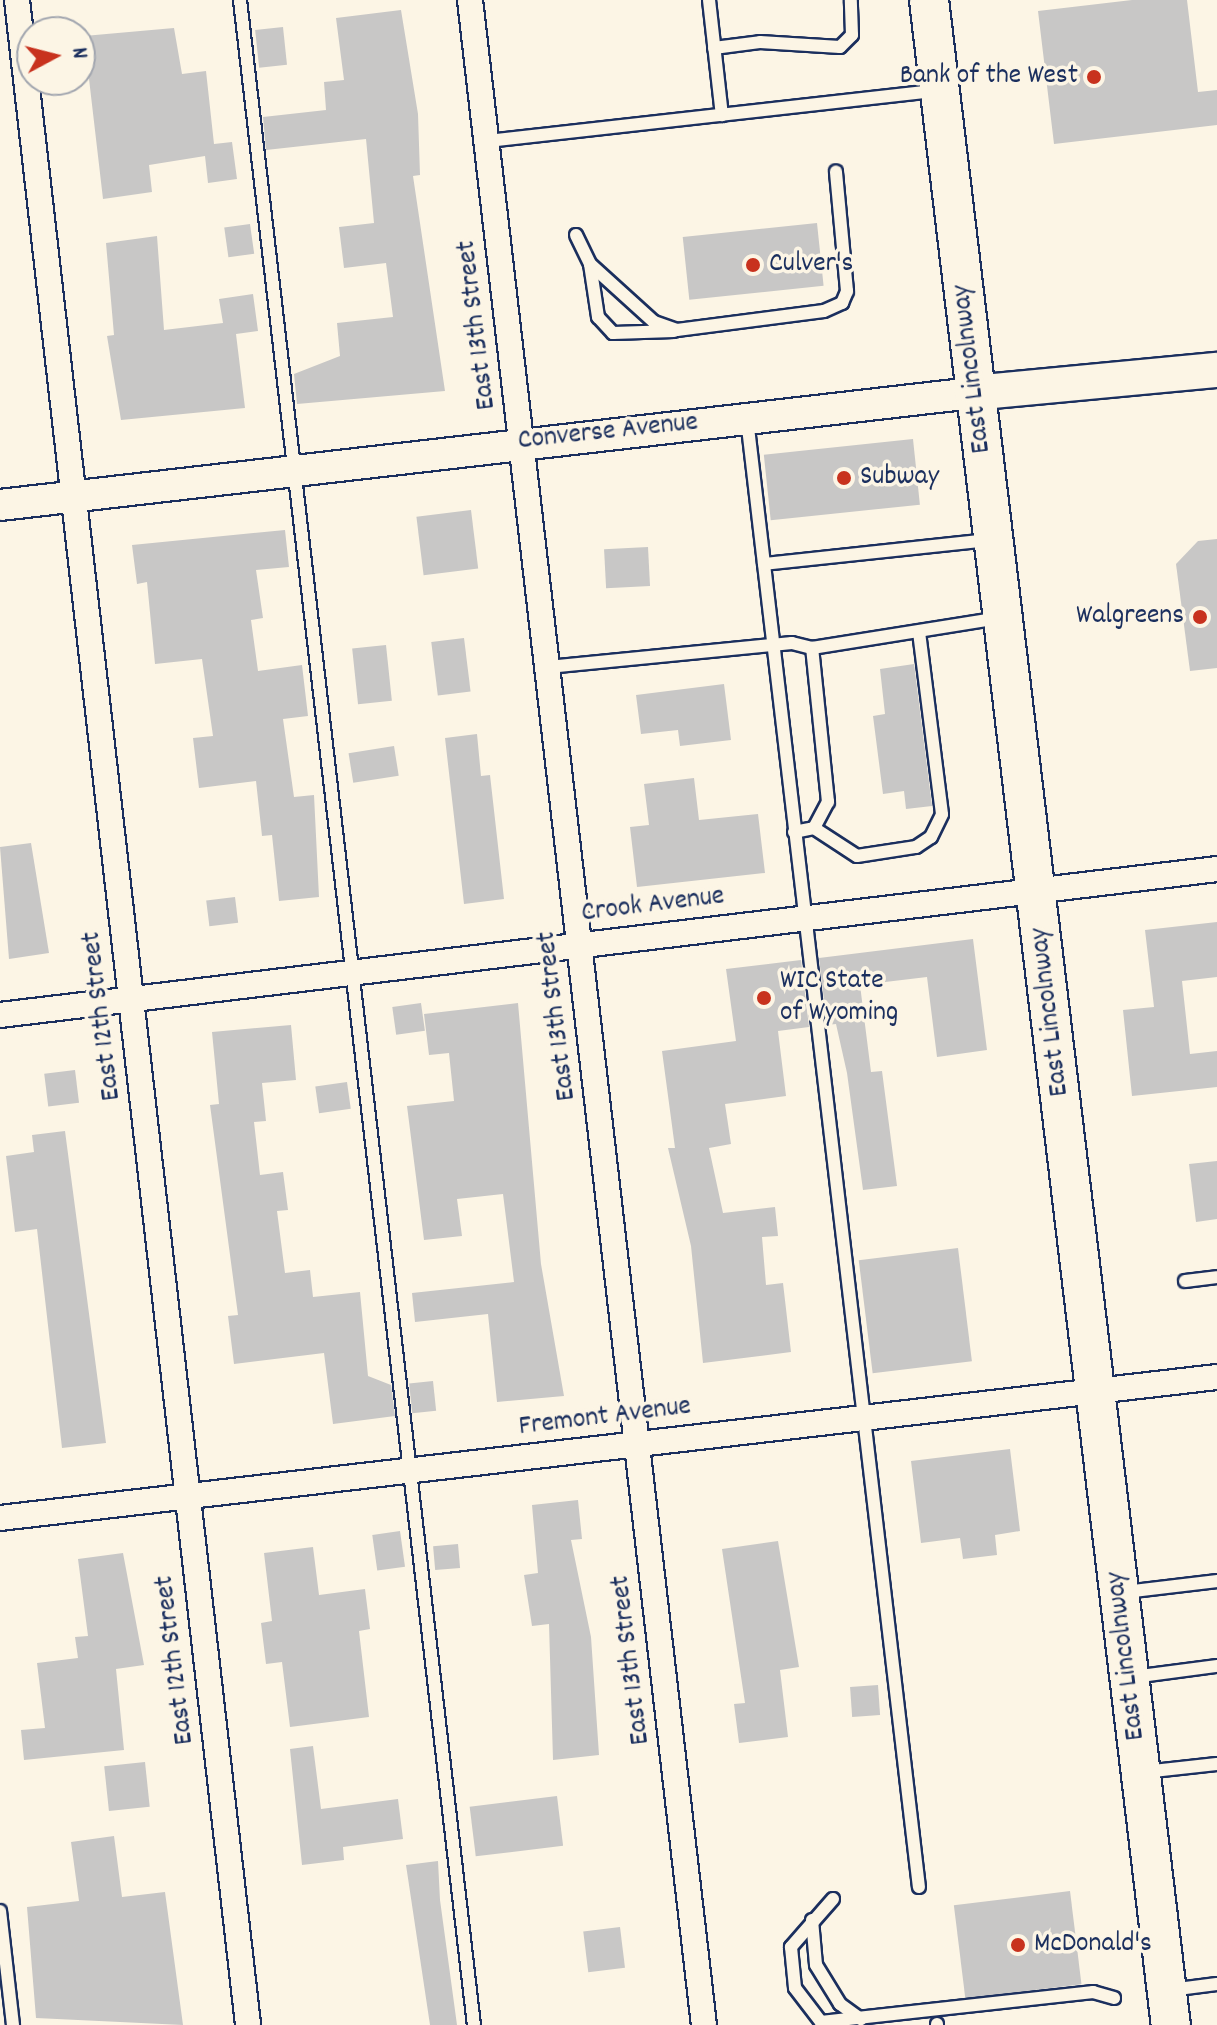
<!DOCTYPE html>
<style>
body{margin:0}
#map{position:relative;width:1217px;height:2025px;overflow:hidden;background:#fcf5e5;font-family:Dekko,sans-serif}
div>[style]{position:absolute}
.building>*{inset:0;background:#c8c7c6;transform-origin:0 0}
.roads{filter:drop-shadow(2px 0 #1b2f5e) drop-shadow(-2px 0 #1b2f5e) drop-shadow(0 2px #1b2f5e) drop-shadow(0 -2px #1b2f5e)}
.service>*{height:12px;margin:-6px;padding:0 6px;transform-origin:6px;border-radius:6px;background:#fcf5e5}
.minor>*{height:24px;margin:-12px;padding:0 12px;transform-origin:12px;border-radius:12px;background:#fcf5e5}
.tertiary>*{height:30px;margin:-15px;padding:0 15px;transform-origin:15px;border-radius:15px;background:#fcf5e5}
.secondary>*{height:34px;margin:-17px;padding:0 17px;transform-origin:17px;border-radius:17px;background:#fcf5e5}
.primary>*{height:38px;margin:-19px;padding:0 19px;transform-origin:19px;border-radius:19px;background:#fcf5e5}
.dots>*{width:22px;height:22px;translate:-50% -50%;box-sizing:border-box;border:4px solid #fcf5e5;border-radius:50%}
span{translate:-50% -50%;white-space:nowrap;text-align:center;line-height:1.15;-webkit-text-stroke:7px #fcf5e5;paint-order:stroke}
.poi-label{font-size:28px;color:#1b2f5e}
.right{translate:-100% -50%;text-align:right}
.left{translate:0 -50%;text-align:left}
.street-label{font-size:28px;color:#1b2f5e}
.north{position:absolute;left:16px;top:16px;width:80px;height:80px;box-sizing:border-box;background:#fcf5e5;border:2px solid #a2a6af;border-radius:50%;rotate:83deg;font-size:22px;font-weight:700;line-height:32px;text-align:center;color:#1b2f5e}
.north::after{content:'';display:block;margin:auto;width:28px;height:36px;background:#c8321e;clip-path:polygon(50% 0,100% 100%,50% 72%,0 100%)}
</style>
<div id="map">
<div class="building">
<div style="clip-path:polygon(1132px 0,1187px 0,1198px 92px,1217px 90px,1217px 125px,1054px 144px,1038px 11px)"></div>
<div style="clip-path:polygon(401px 10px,418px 114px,420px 175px,413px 176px,445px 391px,297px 404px,294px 374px,340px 356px,337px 323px,393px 317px,386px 263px,344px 268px,339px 227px,374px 223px,366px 139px,266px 150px,263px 117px,326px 110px,324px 82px,344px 80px,336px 18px)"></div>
<div style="left:283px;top:27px;width:38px;height:28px;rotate:84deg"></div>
<div style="clip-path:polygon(174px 28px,182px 74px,206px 71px,214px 144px,232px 142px,237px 179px,208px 183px,205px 156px,149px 165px,152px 192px,103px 199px,84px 36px)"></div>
<div style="left:817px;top:223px;width:63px;height:135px;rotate:84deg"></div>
<div style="left:250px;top:224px;width:30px;height:26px;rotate:82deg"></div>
<div style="clip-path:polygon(157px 236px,164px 330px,223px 323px,219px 299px,253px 294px,258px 331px,236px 334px,245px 408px,121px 420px,107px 336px,114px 335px,106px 243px)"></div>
<div style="left:913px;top:439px;width:66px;height:150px;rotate:84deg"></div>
<div style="left:471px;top:510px;width:59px;height:55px;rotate:83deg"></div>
<div style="clip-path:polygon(285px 530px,289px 567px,256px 570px,263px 618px,251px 620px,258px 671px,302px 665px,308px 716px,283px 719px,294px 797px,314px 795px,319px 897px,279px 901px,272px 835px,262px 836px,256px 781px,199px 788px,193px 738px,213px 736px,202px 659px,155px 664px,147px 582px,137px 584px,132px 545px)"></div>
<div style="clip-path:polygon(1217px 539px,1217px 668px,1190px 671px,1176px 564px,1198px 541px)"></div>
<div style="left:648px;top:547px;width:39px;height:44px;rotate:87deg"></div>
<div style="left:464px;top:638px;width:54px;height:33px;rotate:83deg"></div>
<div style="left:386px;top:645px;width:56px;height:34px;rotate:84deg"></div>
<div style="clip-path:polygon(914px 664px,932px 806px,906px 809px,904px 791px,883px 794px,873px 716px,885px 714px,880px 669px)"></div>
<div style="clip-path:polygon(724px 684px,731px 740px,680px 746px,678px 730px,641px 734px,636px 695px)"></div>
<div style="clip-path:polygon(477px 734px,481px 776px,490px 775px,504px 899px,464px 904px,445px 738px)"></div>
<div style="left:394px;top:746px;width:30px;height:46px;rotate:81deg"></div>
<div style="clip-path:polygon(694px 778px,699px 820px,758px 814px,765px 873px,637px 887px,630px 827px,649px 825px,644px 784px)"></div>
<div style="clip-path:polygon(31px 843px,49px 953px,9px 959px,0 847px)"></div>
<div style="left:235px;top:897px;width:26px;height:29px;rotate:83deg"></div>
<div style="clip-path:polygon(1217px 922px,1217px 977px,1182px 981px,1190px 1054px,1217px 1051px,1217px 1087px,1132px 1096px,1123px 1010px,1154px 1007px,1145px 930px)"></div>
<div style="clip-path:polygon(973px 939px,987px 1050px,937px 1057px,927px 977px,860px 985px,871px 1072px,882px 1071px,897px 1186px,863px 1190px,847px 1073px,836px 1024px,827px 1025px,819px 958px)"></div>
<div style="clip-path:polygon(801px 960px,809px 1027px,778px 1031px,786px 1096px,725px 1104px,731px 1144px,709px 1148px,723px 1213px,775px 1207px,778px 1236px,762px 1237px,766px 1285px,783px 1283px,791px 1352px,703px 1363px,691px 1246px,668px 1148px,675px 1148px,662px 1051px,736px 1041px,726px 969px)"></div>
<div style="left:421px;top:1003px;width:28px;height:29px;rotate:82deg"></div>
<div style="clip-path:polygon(518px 1003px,541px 1264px,564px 1396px,497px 1402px,488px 1314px,415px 1322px,412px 1293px,514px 1282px,503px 1194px,457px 1199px,462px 1236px,424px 1240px,407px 1106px,454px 1101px,449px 1053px,429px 1055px,424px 1014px)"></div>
<div style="clip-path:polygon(291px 1025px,296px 1080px,262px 1083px,266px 1121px,254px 1122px,260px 1175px,283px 1172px,288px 1210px,277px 1211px,285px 1273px,310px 1270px,313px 1297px,360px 1292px,368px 1376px,391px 1385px,395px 1416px,333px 1424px,324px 1353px,234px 1364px,228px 1316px,238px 1315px,210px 1105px,219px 1104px,212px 1032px)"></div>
<div style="left:75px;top:1070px;width:33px;height:31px;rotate:83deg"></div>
<div style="left:347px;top:1082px;width:27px;height:32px;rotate:82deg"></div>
<div style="clip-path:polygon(65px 1131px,106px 1443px,62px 1448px,37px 1229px,15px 1232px,6px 1156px,34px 1152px,32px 1135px)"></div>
<div style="clip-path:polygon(1217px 1161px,1217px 1219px,1196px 1222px,1189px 1164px)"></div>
<div style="left:958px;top:1248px;width:114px;height:100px;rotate:83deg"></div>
<div style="left:433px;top:1381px;width:30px;height:24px;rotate:84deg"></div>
<div style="clip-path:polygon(1010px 1449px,1020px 1531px,995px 1535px,997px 1555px,963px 1559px,960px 1538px,921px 1543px,911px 1461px)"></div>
<div style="clip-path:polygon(578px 1500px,582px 1539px,571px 1540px,591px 1637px,599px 1755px,553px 1760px,549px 1624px,532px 1626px,524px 1575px,538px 1573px,532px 1505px)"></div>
<div style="left:400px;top:1531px;width:36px;height:28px;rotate:82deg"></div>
<div style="clip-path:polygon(778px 1541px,799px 1667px,780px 1670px,788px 1737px,739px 1743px,734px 1704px,745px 1703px,722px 1549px)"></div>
<div style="left:458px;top:1544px;width:24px;height:25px;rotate:85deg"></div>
<div style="clip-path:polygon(313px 1547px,319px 1595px,365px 1589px,370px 1629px,359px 1631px,369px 1717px,290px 1727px,282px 1662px,266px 1664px,261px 1623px,272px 1621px,264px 1553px)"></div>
<div style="clip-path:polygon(123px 1553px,144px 1665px,116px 1669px,124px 1750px,24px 1760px,21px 1730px,45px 1728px,37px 1663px,78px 1658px,75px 1637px,88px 1636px,78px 1559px)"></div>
<div style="left:878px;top:1685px;width:30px;height:28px;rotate:86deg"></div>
<div style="clip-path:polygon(313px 1746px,321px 1809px,398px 1799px,403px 1839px,343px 1847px,344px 1860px,302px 1865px,290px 1749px)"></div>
<div style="left:145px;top:1762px;width:45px;height:41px;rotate:84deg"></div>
<div style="left:557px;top:1796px;width:50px;height:88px;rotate:83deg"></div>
<div style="clip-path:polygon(114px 1836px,122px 1897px,165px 1892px,183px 2025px,36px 2018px,27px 1907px,79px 1901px,71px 1842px)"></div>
<div style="clip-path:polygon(438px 1861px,440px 1900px,457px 2025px,430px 2025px,406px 1865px)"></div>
<div style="left:1070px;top:1891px;width:94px;height:117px;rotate:83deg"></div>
<div style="left:620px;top:1927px;width:41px;height:37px;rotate:83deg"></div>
</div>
<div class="roads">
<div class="service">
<div style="left:240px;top:0;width:2038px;rotate:83.41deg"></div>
<div style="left:709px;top:0;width:116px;rotate:83.6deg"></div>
<div style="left:714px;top:48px;width:46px;rotate:-7.4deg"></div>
<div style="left:760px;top:42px;width:80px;rotate:3.6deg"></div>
<div style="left:840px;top:47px;width:17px;rotate:-45deg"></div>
<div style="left:852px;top:35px;width:35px;rotate:-92deg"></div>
<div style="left:487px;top:141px;width:452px;rotate:-6.4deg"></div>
<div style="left:576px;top:235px;width:32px;rotate:64deg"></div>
<div style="left:590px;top:264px;width:86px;rotate:42.2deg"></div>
<div style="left:654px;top:322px;width:24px;rotate:19deg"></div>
<div style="left:677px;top:330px;width:148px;rotate:-7.4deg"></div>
<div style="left:824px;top:311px;width:20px;rotate:-24deg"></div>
<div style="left:842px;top:303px;width:13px;rotate:-67deg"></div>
<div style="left:847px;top:291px;width:120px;rotate:-95.3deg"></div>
<div style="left:590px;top:264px;width:54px;rotate:81.4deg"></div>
<div style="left:598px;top:317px;width:22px;rotate:47deg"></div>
<div style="left:613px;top:333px;width:61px;rotate:-1.9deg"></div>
<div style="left:747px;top:419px;width:1478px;rotate:83.32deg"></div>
<div style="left:764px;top:564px;width:227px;rotate:-6.1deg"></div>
<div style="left:548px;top:667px;width:245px;rotate:-5.6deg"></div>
<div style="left:792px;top:643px;width:21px;rotate:14deg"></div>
<div style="left:812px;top:648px;width:189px;rotate:-9.1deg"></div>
<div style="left:814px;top:828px;width:51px;rotate:33.1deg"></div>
<div style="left:857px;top:856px;width:60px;rotate:-8.7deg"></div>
<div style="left:916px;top:847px;width:18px;rotate:-34deg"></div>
<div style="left:931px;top:837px;width:25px;rotate:-64deg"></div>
<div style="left:942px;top:814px;width:184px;rotate:-97.2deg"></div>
<div style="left:794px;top:832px;width:20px;rotate:-11deg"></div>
<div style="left:814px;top:828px;width:30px;rotate:-62deg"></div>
<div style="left:828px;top:802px;width:155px;rotate:-95.9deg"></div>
<div style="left:1185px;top:1281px;width:32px;rotate:-7deg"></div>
<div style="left:1125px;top:1592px;width:93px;rotate:-6.8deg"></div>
<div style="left:1133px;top:1677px;width:85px;rotate:-7.5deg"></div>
<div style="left:1144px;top:1772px;width:73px;rotate:-6.3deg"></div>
<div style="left:833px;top:1899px;width:64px;rotate:131.2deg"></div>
<div style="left:791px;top:1947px;width:41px;rotate:84.4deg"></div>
<div style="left:795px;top:1988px;width:43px;rotate:52.6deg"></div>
<div style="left:821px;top:2022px;width:274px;rotate:-6.3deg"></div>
<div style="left:1093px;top:1992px;width:22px;rotate:16deg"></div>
<div style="left:0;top:1911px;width:115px;rotate:83.5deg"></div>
<div style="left:812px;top:1920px;width:45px;rotate:84.9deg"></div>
<div style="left:816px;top:1965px;width:46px;rotate:58.4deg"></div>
<div style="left:840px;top:2004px;width:26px;rotate:36deg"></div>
<div style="left:1170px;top:1990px;width:47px;rotate:-7.3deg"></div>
<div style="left:937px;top:2024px;width:1px;rotate:90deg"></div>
</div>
<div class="minor">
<div style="left:17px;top:0;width:2038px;rotate:83.49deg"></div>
<div style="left:470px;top:0;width:2038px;rotate:83.41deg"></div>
<div style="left:0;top:1015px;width:1226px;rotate:-6.84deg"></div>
<div style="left:0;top:1518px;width:1225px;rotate:-6.61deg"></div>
</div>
<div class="tertiary">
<div style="left:0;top:505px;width:978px;rotate:-6.57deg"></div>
</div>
<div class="secondary">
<div style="left:972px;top:393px;width:246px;rotate:-5.4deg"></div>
</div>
<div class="primary">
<div style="left:929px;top:0;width:2039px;rotate:83.19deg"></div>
</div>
</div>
<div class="dots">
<div style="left:1094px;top:77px;background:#c8321e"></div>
<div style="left:753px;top:265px;background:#c8321e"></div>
<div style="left:844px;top:478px;background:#c8321e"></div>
<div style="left:1200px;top:617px;background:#c8321e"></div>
<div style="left:764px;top:998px;background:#c8321e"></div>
<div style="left:1018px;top:1945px;background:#c8321e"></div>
</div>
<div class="poi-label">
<span class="right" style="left:1078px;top:77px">Bank of the West</span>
<span class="left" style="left:769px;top:265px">Culver's</span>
<span class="left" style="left:860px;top:478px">Subway</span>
<span class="right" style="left:1184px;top:617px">Walgreens</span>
<span class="left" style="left:780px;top:998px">WIC State<br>of Wyoming</span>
<span class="left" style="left:1034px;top:1945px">McDonald's</span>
</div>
<div class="street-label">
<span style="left:478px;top:325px;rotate:-97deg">East 13th Street</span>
<span style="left:973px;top:369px;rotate:-97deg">East Lincolnway</span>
<span style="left:608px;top:433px;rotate:-6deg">Converse Avenue</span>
<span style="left:653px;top:906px;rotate:-7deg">Crook Avenue</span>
<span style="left:1051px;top:1012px;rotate:-97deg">East Lincolnway</span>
<span style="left:103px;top:1016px;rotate:-97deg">East 12th Street</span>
<span style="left:558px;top:1016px;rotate:-97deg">East 13th Street</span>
<span style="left:605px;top:1418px;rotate:-7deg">Fremont Avenue</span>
<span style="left:1127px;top:1656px;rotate:-97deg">East Lincolnway</span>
<span style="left:176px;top:1660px;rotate:-97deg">East 12th Street</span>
<span style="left:632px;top:1660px;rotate:-97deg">East 13th Street</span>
</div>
<div class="north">N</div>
</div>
